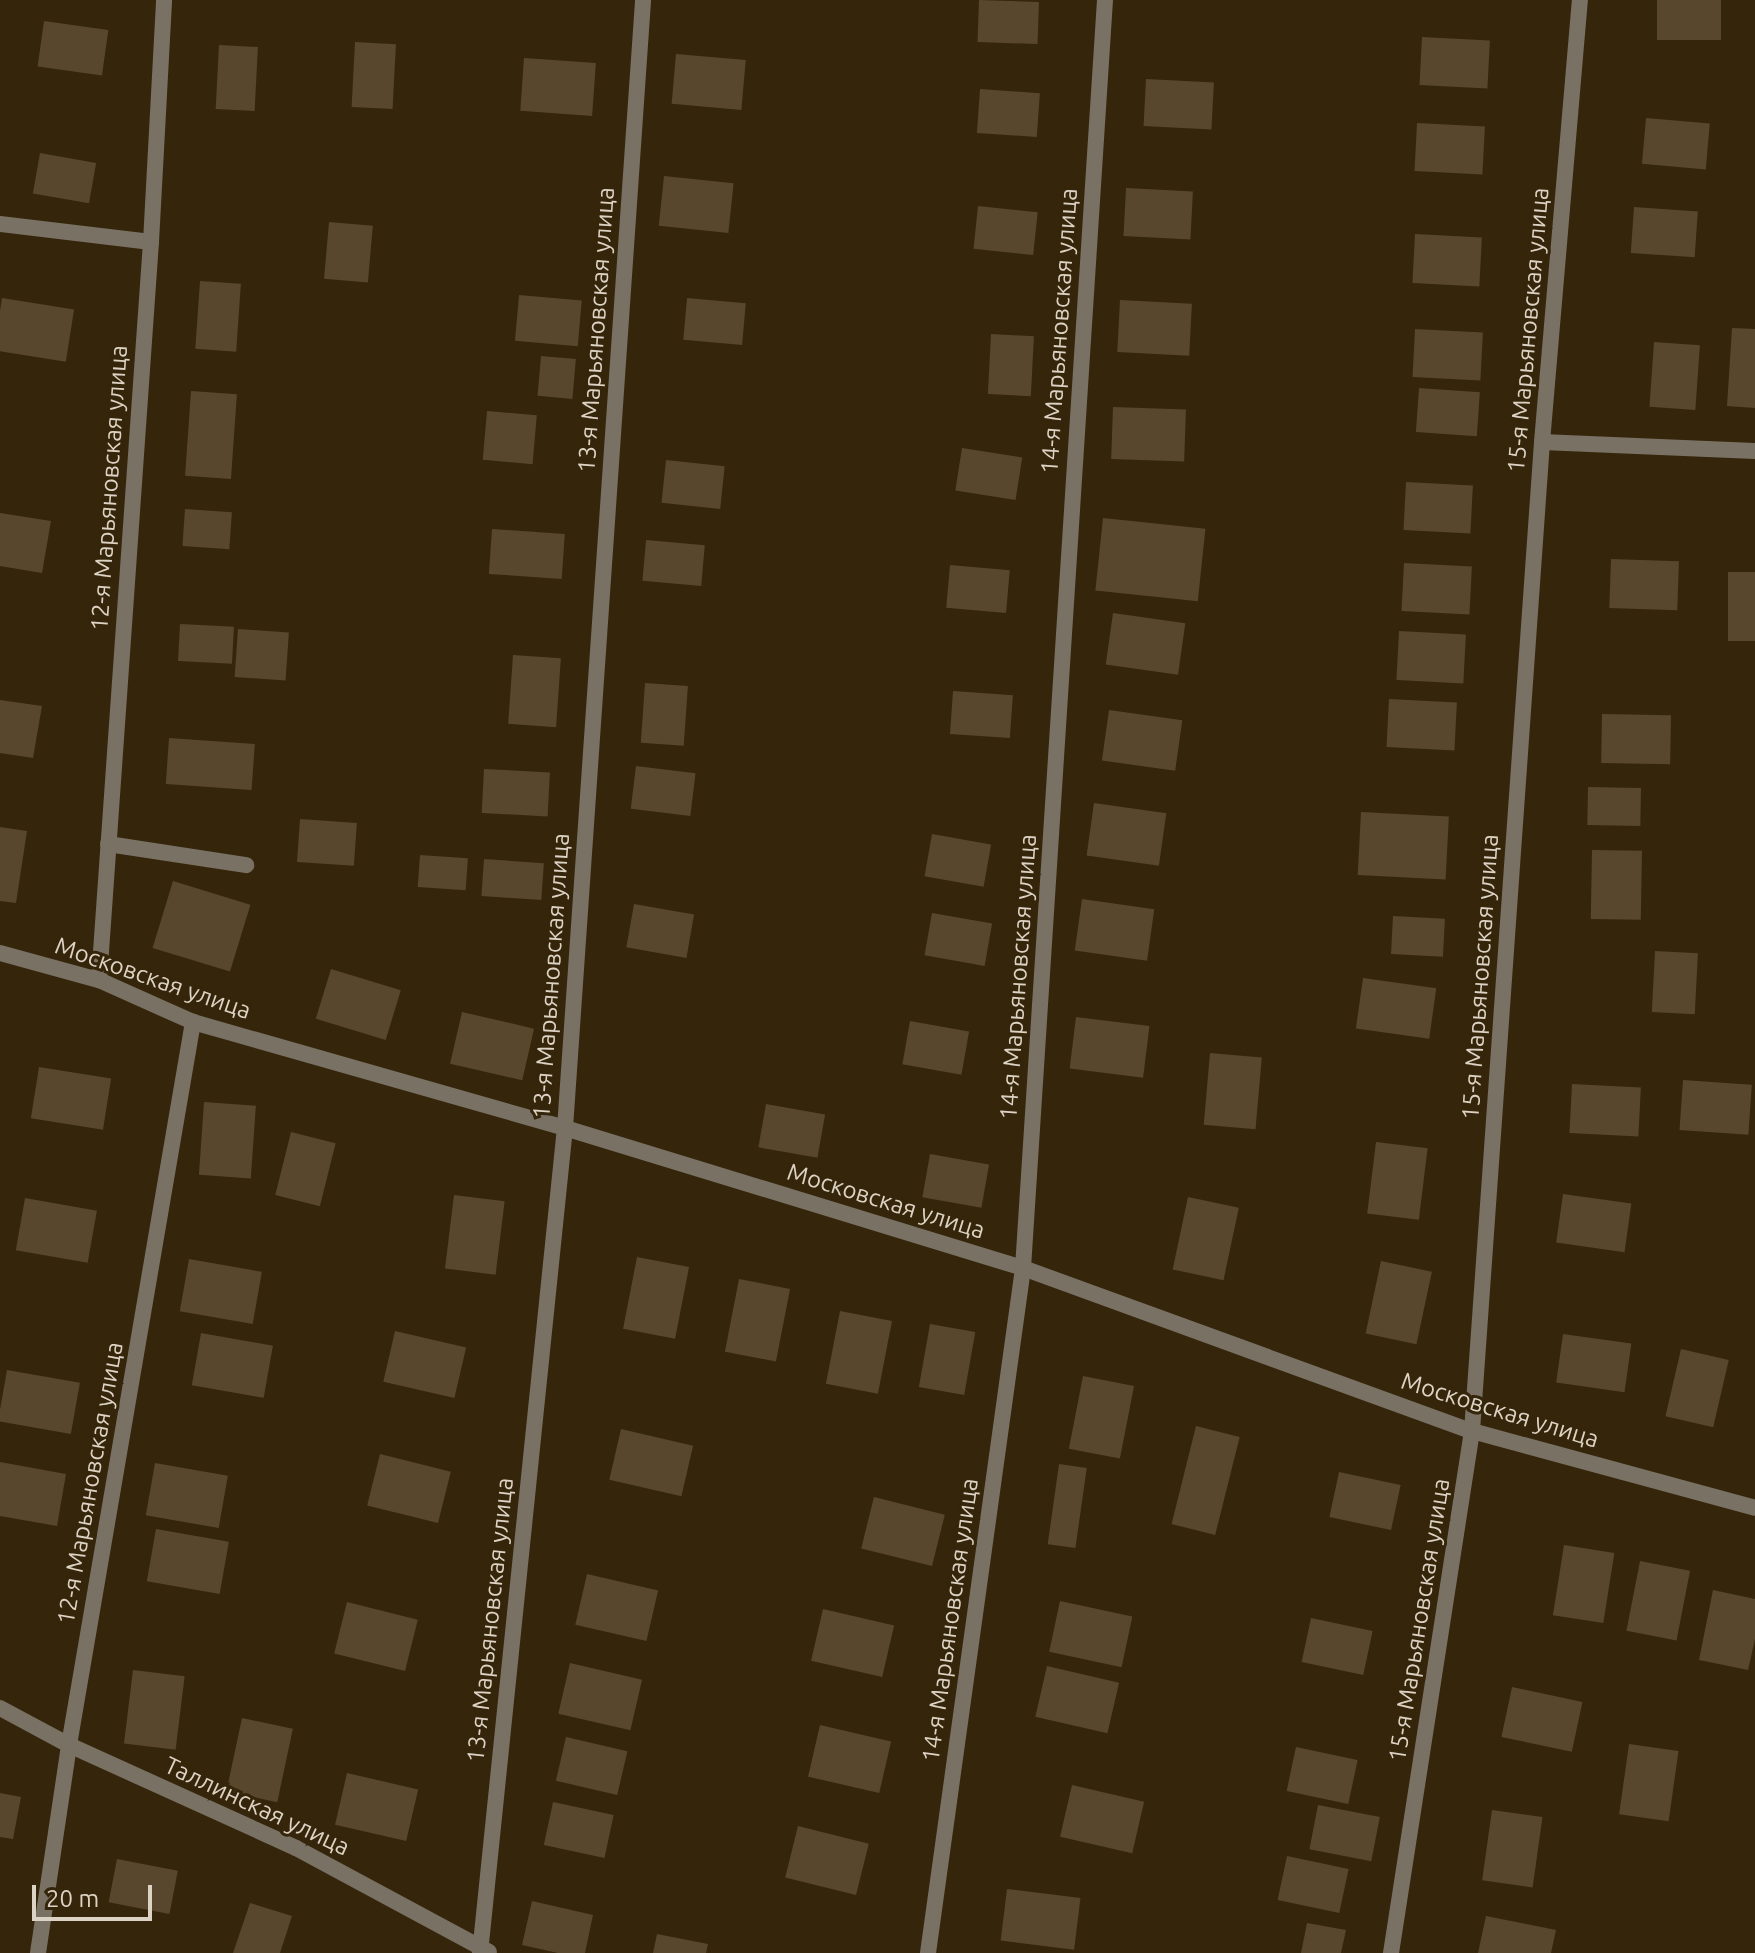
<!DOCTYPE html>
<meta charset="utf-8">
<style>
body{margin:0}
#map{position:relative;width:1755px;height:1953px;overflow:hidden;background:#35250a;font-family:Ubuntu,sans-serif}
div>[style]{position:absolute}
.building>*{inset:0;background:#58472c;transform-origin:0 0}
.service>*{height:16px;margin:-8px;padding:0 8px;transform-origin:8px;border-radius:8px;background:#797164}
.minor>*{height:16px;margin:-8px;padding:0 8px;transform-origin:8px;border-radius:8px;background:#797164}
span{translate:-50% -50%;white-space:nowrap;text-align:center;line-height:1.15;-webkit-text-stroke:6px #35250a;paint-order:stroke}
.street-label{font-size:24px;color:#ddd3c4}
.scale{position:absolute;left:32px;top:1885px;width:120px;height:36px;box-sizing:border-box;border:4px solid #ddd3c4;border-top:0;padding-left:10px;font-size:24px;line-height:28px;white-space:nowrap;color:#ddd3c4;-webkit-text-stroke:6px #35250a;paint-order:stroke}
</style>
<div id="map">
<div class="building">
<div style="left:979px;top:0;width:60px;height:42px;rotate:2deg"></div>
<div style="left:1657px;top:0;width:64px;height:40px"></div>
<div style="left:44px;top:21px;width:65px;height:46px;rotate:8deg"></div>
<div style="left:1422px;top:37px;width:68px;height:48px;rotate:3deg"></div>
<div style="left:355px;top:42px;width:41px;height:65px;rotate:3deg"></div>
<div style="left:219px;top:45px;width:39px;height:64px;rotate:3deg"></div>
<div style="left:676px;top:54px;width:70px;height:50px;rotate:5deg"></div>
<div style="left:524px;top:58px;width:72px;height:53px;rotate:4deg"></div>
<div style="left:1146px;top:79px;width:68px;height:47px;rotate:3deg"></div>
<div style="left:980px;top:89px;width:60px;height:44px;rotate:4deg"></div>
<div style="left:1646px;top:118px;width:64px;height:46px;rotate:5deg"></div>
<div style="left:1417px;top:123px;width:68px;height:48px;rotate:3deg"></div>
<div style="left:40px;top:153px;width:57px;height:41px;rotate:10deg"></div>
<div style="left:664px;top:176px;width:70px;height:50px;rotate:6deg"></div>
<div style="left:1126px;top:188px;width:67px;height:48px;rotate:3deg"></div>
<div style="left:978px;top:206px;width:60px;height:43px;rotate:6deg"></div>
<div style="left:1634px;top:207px;width:64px;height:46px;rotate:4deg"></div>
<div style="left:329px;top:222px;width:44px;height:57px;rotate:5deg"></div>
<div style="left:1415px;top:234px;width:67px;height:49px;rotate:3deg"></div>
<div style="left:200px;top:281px;width:41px;height:68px;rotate:4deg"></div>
<div style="left:519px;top:295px;width:63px;height:46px;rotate:5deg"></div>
<div style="left:2px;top:298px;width:73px;height:53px;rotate:9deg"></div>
<div style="left:687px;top:298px;width:59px;height:42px;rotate:5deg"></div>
<div style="left:1120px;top:300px;width:72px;height:52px;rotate:3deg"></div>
<div style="clip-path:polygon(1732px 328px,1755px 329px,1755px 408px,1727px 406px)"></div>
<div style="left:1415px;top:329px;width:68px;height:48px;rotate:3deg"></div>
<div style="left:991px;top:334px;width:43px;height:60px;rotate:3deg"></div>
<div style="left:1654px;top:342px;width:46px;height:65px;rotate:4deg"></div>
<div style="left:541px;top:356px;width:35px;height:40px;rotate:5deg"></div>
<div style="left:1419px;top:388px;width:61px;height:44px;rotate:4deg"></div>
<div style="left:191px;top:391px;width:46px;height:85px;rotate:4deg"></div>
<div style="left:1113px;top:407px;width:73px;height:52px;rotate:2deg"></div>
<div style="left:487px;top:411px;width:50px;height:49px;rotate:5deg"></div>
<div style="left:962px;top:448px;width:61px;height:43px;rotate:9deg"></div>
<div style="left:666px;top:460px;width:59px;height:43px;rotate:6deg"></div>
<div style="left:1406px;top:482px;width:67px;height:48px;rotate:3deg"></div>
<div style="left:185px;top:509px;width:47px;height:37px;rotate:4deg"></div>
<div style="clip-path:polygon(0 513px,51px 521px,42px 573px,0 566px)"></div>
<div style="left:1103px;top:518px;width:103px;height:73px;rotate:6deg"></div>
<div style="left:492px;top:529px;width:73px;height:45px;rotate:4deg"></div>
<div style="left:646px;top:540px;width:59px;height:41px;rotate:5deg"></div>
<div style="left:1611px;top:559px;width:68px;height:49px;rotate:2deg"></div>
<div style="left:1404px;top:563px;width:68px;height:48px;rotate:3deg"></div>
<div style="left:950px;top:565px;width:60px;height:43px;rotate:5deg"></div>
<div style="left:1728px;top:572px;width:27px;height:69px"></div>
<div style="left:1113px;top:613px;width:73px;height:52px;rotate:8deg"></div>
<div style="left:180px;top:624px;width:54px;height:37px;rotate:3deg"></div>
<div style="left:238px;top:629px;width:51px;height:48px;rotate:4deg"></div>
<div style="left:1399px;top:631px;width:67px;height:49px;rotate:3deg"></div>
<div style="left:513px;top:655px;width:48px;height:69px;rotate:4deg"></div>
<div style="left:645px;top:683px;width:43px;height:60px;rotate:4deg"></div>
<div style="left:953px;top:691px;width:60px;height:43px;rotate:4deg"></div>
<div style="left:1389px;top:699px;width:68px;height:48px;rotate:3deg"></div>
<div style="clip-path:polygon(0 700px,42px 706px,33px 758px,0 753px)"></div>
<div style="left:1109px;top:710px;width:74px;height:51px;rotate:8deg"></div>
<div style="left:1602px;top:714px;width:69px;height:49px;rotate:1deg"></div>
<div style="left:169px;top:738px;width:86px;height:46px;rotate:4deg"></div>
<div style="left:636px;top:766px;width:60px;height:43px;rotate:7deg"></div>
<div style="left:484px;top:769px;width:66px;height:44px;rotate:3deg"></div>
<div style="left:1588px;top:787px;width:53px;height:38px;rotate:1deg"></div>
<div style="left:1094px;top:803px;width:73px;height:53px;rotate:8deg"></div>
<div style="left:1361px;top:812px;width:88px;height:63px;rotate:3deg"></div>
<div style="left:300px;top:819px;width:57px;height:43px;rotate:4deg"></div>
<div style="clip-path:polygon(0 827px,27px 831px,16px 903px,0 901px)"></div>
<div style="left:932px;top:834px;width:60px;height:43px;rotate:10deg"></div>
<div style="left:1592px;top:850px;width:50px;height:69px;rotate:1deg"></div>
<div style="left:420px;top:855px;width:48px;height:32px;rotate:4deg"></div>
<div style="left:484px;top:859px;width:60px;height:37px;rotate:4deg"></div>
<div style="left:173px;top:881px;width:81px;height:70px;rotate:17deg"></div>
<div style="left:1082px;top:899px;width:73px;height:52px;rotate:8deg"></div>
<div style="left:634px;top:904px;width:61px;height:44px;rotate:10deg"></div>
<div style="left:932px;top:913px;width:61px;height:43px;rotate:10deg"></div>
<div style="left:1393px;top:916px;width:52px;height:38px;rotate:3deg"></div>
<div style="left:1655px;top:951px;width:43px;height:61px;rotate:3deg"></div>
<div style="left:331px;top:969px;width:73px;height:52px;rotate:17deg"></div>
<div style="left:1363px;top:978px;width:74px;height:51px;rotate:8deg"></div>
<div style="left:462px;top:1012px;width:74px;height:53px;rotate:13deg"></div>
<div style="left:1076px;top:1017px;width:74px;height:52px;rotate:7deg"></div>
<div style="left:910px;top:1021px;width:60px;height:44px;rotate:10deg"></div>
<div style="left:1210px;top:1053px;width:52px;height:72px;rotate:5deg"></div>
<div style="left:39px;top:1067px;width:73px;height:52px;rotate:9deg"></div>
<div style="left:1683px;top:1080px;width:69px;height:50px;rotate:4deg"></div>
<div style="left:1572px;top:1084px;width:69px;height:49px;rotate:3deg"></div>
<div style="left:204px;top:1102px;width:52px;height:73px;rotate:4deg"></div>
<div style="left:766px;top:1104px;width:60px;height:44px;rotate:10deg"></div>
<div style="left:291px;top:1132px;width:46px;height:65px;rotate:14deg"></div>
<div style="left:1376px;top:1142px;width:52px;height:72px;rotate:7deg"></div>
<div style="left:930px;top:1154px;width:60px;height:44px;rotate:10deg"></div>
<div style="left:1563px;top:1194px;width:69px;height:49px;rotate:8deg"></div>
<div style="left:454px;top:1195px;width:51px;height:74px;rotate:7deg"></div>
<div style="left:1188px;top:1197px;width:52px;height:74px;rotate:12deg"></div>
<div style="left:25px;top:1198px;width:73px;height:53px;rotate:10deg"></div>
<div style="left:637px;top:1257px;width:53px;height:73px;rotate:11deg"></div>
<div style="left:189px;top:1259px;width:74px;height:53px;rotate:10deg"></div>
<div style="left:1381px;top:1261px;width:52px;height:74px;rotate:12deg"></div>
<div style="left:739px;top:1279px;width:52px;height:74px;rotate:11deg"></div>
<div style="left:840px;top:1311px;width:53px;height:74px;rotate:11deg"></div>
<div style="left:930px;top:1324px;width:46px;height:64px;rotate:10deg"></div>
<div style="left:395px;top:1331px;width:73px;height:52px;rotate:13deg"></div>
<div style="left:201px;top:1333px;width:73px;height:53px;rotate:10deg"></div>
<div style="left:1563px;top:1334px;width:69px;height:49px;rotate:8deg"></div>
<div style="left:1681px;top:1349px;width:49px;height:69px;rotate:13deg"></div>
<div style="left:7px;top:1370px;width:74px;height:52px;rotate:10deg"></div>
<div style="left:1083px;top:1376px;width:52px;height:74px;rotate:11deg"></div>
<div style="left:1196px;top:1426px;width:45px;height:101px;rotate:14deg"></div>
<div style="left:621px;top:1429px;width:74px;height:52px;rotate:13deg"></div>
<div style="left:380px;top:1454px;width:73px;height:53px;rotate:14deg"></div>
<div style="clip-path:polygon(0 1462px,66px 1474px,57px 1526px,0 1516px)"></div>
<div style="left:155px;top:1463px;width:74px;height:53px;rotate:10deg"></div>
<div style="left:1059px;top:1464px;width:28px;height:81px;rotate:8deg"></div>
<div style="left:1339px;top:1472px;width:63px;height:46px;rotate:12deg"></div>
<div style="left:874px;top:1497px;width:73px;height:53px;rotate:14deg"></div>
<div style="left:156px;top:1529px;width:74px;height:53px;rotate:10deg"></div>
<div style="left:1564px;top:1545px;width:51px;height:71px;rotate:9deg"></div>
<div style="left:1640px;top:1561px;width:51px;height:71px;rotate:11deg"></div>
<div style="left:587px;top:1574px;width:73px;height:52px;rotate:13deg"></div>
<div style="clip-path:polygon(1713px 1590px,1755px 1599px,1755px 1639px,1748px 1670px,1699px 1660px)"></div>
<div style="left:1060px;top:1601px;width:74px;height:52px;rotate:12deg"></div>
<div style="left:347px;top:1602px;width:73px;height:53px;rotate:14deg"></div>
<div style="left:823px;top:1609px;width:73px;height:53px;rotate:13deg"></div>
<div style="left:1311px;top:1618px;width:63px;height:45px;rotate:12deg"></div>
<div style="left:570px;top:1663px;width:74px;height:52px;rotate:13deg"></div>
<div style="left:1047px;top:1666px;width:74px;height:52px;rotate:13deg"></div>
<div style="left:133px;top:1670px;width:52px;height:74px;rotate:7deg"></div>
<div style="left:1512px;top:1687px;width:72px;height:51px;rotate:12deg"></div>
<div style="left:242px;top:1718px;width:52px;height:75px;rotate:12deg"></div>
<div style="left:820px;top:1725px;width:73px;height:53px;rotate:13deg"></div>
<div style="left:566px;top:1737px;width:63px;height:45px;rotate:13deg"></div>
<div style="left:1629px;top:1744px;width:50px;height:71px;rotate:8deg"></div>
<div style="left:1296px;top:1747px;width:63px;height:45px;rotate:12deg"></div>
<div style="left:347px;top:1773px;width:73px;height:53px;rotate:13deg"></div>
<div style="left:1072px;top:1785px;width:74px;height:53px;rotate:13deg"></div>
<div style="clip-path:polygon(0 1793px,21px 1797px,13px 1839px,0 1837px)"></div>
<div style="left:553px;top:1802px;width:62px;height:44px;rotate:12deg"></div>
<div style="left:1318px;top:1805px;width:63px;height:45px;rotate:11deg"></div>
<div style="left:1492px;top:1810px;width:51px;height:71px;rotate:8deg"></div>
<div style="left:798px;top:1826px;width:73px;height:53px;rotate:14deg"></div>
<div style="left:1287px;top:1856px;width:63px;height:45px;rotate:12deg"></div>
<div style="left:117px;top:1859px;width:62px;height:44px;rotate:11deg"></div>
<div style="left:1007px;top:1889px;width:74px;height:52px;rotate:7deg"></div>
<div style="clip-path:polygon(532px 1901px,593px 1915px,585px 1953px,558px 1953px,522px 1945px)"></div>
<div style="clip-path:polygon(250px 1903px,292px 1916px,280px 1953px,233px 1953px)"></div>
<div style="clip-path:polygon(1486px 1916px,1556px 1930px,1551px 1953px,1478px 1953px)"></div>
<div style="clip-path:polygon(1307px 1923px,1346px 1930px,1341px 1953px,1301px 1953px)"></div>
<div style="clip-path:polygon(657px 1934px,708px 1944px,706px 1953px,653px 1953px)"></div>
</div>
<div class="service">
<div style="left:108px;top:844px;width:140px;rotate:8.7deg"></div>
</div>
<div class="minor">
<div style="left:0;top:224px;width:152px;rotate:6.8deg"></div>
<div style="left:1542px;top:442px;width:213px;rotate:2.4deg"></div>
<div style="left:0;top:953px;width:103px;rotate:15.3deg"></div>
<div style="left:99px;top:980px;width:103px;rotate:24.1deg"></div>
<div style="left:193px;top:1022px;width:387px;rotate:15.9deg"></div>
<div style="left:565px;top:1128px;width:479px;rotate:17deg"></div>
<div style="left:1023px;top:1268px;width:478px;rotate:20deg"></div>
<div style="left:1472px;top:1431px;width:293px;rotate:15.2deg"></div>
<div style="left:99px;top:980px;width:740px;rotate:-85.97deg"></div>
<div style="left:151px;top:242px;width:242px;rotate:-86.9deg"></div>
<div style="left:0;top:1708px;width:78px;rotate:28.2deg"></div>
<div style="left:69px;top:1745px;width:249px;rotate:24.4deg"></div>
<div style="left:296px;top:1848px;width:219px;rotate:28.3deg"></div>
<div style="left:38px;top:1953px;width:210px;rotate:-81.5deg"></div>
<div style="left:69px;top:1745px;width:734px;rotate:-80.27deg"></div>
<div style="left:480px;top:1953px;width:829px;rotate:-84.12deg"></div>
<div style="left:565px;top:1128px;width:1131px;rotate:-86.04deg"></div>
<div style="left:928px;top:1953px;width:692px;rotate:-82.1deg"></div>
<div style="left:1023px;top:1268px;width:1271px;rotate:-86.3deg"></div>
<div style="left:1391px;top:1953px;width:528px;rotate:-81.18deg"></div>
<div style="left:1472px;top:1431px;width:991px;rotate:-85.95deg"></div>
<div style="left:1542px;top:442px;width:444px;rotate:-85.1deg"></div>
</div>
<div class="street-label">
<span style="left:596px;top:330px;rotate:-86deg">13-я Марьяновская улица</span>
<span style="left:1528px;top:330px;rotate:-85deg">15-я Марьяновская улица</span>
<span style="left:1059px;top:331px;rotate:-86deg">14-я Марьяновская улица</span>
<span style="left:109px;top:488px;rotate:-86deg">12-я Марьяновская улица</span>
<span style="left:551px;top:976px;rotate:-86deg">13-я Марьяновская улица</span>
<span style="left:1018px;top:977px;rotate:-86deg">14-я Марьяновская улица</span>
<span style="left:1480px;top:977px;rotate:-86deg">15-я Марьяновская улица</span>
<span style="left:153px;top:978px;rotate:19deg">Московская улица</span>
<span style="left:886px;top:1201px;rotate:17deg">Московская улица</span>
<span style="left:1500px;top:1410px;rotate:17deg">Московская улица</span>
<span style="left:90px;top:1483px;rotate:-80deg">12-я Марьяновская улица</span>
<span style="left:490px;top:1620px;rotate:-84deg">13-я Марьяновская улица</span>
<span style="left:950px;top:1620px;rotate:-82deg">14-я Марьяновская улица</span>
<span style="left:1419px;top:1620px;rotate:-81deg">15-я Марьяновская улица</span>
<span style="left:257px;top:1806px;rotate:25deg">Таллинская улица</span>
</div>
<div class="scale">20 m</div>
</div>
